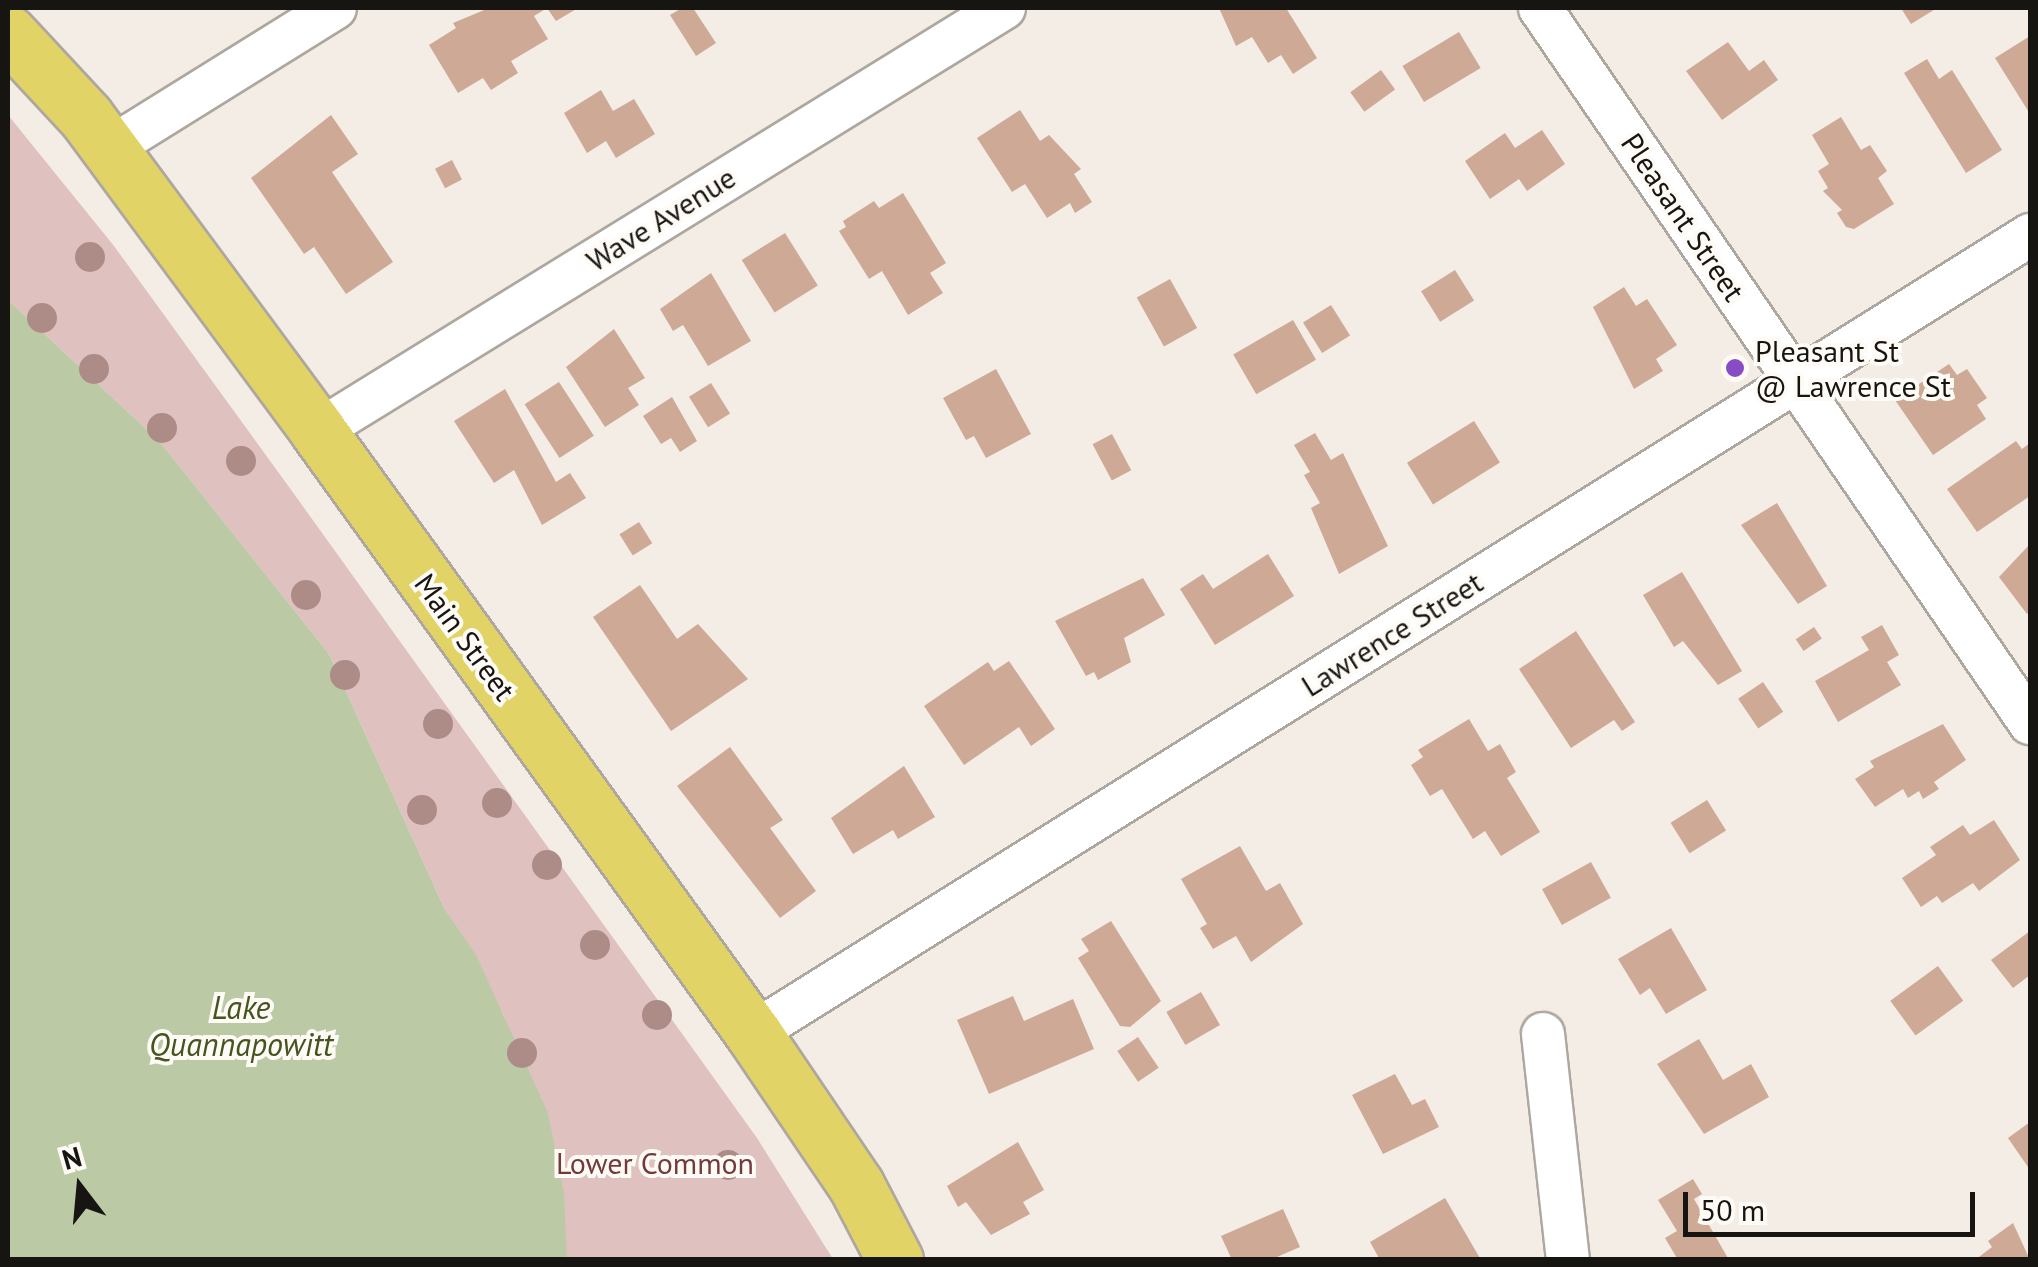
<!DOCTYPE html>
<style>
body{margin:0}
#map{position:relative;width:2038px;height:1267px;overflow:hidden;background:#f3ede5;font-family:"PT Sans",sans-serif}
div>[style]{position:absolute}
.green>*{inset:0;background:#dfc1c0}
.water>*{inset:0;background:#bbc9a5}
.building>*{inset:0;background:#cea996;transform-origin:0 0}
.roads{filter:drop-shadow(2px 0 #ada7a0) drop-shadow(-2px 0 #ada7a0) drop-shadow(0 2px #ada7a0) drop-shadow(0 -2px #ada7a0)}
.minor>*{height:42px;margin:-21px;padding:0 21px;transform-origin:21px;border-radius:21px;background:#fff}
.primary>*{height:55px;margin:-27.5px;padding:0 27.5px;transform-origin:27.5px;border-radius:27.5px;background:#e2d366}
.trees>*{width:30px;height:30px;margin:-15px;border-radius:50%;background:#ad8b87}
.dots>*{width:28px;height:28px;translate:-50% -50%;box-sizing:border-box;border:5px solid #fefbf6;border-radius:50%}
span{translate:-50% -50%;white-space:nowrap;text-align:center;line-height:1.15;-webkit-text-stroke:8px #fefbf6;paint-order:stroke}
.street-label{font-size:30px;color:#171512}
.poi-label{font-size:30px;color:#171512}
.left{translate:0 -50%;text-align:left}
.park-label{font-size:30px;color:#743a3a}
.water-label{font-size:32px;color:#44551f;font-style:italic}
.frame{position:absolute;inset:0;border:10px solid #171512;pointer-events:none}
.north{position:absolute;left:30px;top:1137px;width:100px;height:100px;-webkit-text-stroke:8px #fefbf6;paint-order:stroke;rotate:344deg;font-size:28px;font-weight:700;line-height:40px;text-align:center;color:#171512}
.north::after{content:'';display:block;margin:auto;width:35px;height:45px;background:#171512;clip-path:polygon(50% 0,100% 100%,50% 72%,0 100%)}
.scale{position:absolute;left:1683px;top:1192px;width:292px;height:45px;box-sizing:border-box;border:5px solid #171512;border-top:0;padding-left:12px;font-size:30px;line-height:35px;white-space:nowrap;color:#171512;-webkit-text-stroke:8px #fefbf6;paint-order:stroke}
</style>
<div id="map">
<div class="green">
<div style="clip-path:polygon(8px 115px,114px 246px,289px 487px,757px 1138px,833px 1259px,567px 1259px,555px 1156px,503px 1014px,445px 910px,329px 654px,160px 442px,8px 300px)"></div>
</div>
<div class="water">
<div style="clip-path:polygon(8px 300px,160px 442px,329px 654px,445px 910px,476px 955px,548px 1113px,564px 1194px,567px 1259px,8px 1259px)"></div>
</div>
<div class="building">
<div style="clip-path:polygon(489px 8px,578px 8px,556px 21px,547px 8px,534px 16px,548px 39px,511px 61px,518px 73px,491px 90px,483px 78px,458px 93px,429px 45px,456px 28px,453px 23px)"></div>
<div style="clip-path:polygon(682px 8px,693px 8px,716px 43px,696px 56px,670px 15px)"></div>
<div style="clip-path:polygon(1219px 8px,1286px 8px,1317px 58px,1293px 74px,1281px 55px,1268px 63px,1252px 37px,1236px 46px)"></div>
<div style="clip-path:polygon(1901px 8px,1937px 8px,1911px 24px)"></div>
<div style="left:1459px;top:32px;width:42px;height:66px;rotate:59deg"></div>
<div style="clip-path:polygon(2030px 36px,2030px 114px,1995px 58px)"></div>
<div style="clip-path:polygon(1728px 42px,1749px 71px,1764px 60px,1778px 80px,1722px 120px,1686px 71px)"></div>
<div style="clip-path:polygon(1927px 59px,1939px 79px,1952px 70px,2002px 150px,1966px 173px,1904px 73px)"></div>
<div style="left:1381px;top:70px;width:24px;height:38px;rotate:54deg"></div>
<div style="clip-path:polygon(601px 90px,613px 111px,634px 99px,655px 134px,616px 158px,606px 141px,587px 153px,564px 113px)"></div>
<div style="clip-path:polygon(1020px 110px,1040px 141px,1049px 135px,1081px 169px,1074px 174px,1092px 202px,1075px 213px,1070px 203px,1047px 218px,1025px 184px,1012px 192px,977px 138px)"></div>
<div style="clip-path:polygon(331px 115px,358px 154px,332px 172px,393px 262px,346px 294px,314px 247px,304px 254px,251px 178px)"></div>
<div style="clip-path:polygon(1841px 117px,1861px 150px,1870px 145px,1887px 171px,1878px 178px,1894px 204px,1854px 229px,1846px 227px,1837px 213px,1842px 210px,1823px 191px,1828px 188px,1818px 171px,1829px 164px,1812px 135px)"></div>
<div style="clip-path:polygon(1542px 130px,1565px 164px,1527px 191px,1519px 179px,1490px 199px,1465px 161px,1505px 133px,1515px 148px)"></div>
<div style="left:452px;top:160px;width:22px;height:19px;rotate:63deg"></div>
<div style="clip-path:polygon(903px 193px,946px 263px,930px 273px,943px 293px,908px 315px,882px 271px,869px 279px,839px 231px,846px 227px,843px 221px,874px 201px,879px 208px)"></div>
<div style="left:785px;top:233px;width:62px;height:51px;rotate:58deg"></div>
<div style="left:1455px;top:270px;width:36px;height:40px;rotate:58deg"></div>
<div style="clip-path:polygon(711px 273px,751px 341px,708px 366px,683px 325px,673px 331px,660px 309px)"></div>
<div style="left:1170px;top:279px;width:56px;height:38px;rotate:61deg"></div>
<div style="clip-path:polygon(1624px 287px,1636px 306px,1647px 299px,1677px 345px,1656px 359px,1663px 371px,1634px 389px,1593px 307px)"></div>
<div style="left:1331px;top:305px;width:36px;height:33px;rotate:58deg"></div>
<div style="left:1293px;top:320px;width:46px;height:69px;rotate:60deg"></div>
<div style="clip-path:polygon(614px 329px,645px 378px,628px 388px,639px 405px,605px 427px,566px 367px)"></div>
<div style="clip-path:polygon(1949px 364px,1957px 375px,1967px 369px,1987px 398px,1977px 405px,1986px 419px,1933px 455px,1895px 400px)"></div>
<div style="clip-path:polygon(996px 369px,1031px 434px,986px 458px,974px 436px,966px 440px,943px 398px)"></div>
<div style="left:559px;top:382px;width:64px;height:41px;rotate:57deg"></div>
<div style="left:711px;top:383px;width:36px;height:26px;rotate:58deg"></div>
<div style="clip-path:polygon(505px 389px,556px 482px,570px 473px,586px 498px,542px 525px,514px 470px,494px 483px,454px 421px)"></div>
<div style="clip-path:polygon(672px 397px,697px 441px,680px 452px,671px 438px,661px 444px,643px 416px)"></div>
<div style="left:1474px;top:421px;width:49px;height:79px;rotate:58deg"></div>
<div style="clip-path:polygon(1315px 433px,1331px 460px,1343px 453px,1388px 546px,1339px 574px,1311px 508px,1320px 503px,1304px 475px,1310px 472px,1294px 445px)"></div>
<div style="left:1112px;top:434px;width:41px;height:22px;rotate:62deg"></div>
<div style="clip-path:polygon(2016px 441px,2022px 449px,2030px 443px,2030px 496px,1977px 532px,1947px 489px)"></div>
<div style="clip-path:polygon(1777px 503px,1827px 586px,1798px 604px,1741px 525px)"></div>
<div style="left:639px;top:522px;width:25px;height:23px;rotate:58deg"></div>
<div style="clip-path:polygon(2030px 544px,2030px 611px,2027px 614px,1999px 577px)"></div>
<div style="clip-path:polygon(1268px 554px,1294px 596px,1215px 645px,1180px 589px,1203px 574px,1213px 589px)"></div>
<div style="clip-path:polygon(1682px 572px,1742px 671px,1718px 685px,1683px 641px,1674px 647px,1643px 595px)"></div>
<div style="clip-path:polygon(1143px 578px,1165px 615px,1124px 638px,1131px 662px,1098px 680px,1094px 672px,1086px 676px,1055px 621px)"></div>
<div style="clip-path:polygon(640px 585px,677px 639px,698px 624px,748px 679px,671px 731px,593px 617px)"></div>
<div style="clip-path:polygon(1882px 625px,1899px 655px,1887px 662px,1901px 685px,1838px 722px,1815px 681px,1869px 650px,1861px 637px)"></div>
<div style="left:1814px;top:627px;width:14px;height:22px;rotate:56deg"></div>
<div style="clip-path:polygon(1576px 631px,1635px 722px,1622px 731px,1614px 720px,1571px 748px,1519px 669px)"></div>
<div style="clip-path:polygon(1009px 661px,1055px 729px,1031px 746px,1019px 727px,964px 765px,924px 706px,988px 662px,994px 671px)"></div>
<div style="left:1763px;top:682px;width:36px;height:30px;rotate:56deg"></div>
<div style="clip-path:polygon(1469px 719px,1488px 751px,1500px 744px,1516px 772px,1507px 778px,1540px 832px,1501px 856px,1485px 831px,1473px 839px,1442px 789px,1430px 796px,1411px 765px,1423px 757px,1418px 750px)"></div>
<div style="clip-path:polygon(1943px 724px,1966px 760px,1934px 782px,1939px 789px,1923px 799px,1919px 791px,1908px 798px,1903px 789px,1875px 807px,1855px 779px,1874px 767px,1870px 761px)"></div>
<div style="clip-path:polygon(730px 747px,783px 820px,770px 828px,816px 891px,780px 918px,677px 786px)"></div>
<div style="clip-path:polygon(904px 766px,935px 817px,898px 839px,893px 830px,853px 854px,831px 818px)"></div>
<div style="left:1707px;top:800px;width:36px;height:43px;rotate:58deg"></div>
<div style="clip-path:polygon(1994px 820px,2020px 860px,1979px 891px,1973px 883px,1942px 903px,1937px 896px,1921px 907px,1902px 878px,1936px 855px,1930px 847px,1963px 825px,1970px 835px)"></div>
<div style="clip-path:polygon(1240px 846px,1266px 891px,1280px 883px,1303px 924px,1251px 962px,1236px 936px,1213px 949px,1200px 928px,1207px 924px,1181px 879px)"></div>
<div style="left:1591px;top:862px;width:41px;height:56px;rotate:61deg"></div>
<div style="clip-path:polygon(1111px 921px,1161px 1001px,1130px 1027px,1120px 1026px,1078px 958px,1089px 951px,1081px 939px)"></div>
<div style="clip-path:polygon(1671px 928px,1707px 990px,1666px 1014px,1650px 988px,1640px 995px,1618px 959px)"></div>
<div style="clip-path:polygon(2030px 931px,2030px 975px,2013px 988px,1991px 960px)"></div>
<div style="left:1938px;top:966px;width:43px;height:59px;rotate:54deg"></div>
<div style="left:1201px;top:992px;width:38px;height:40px;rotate:60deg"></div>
<div style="clip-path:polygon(1013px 996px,1024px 1021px,1073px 999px,1094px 1049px,989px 1094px,957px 1020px)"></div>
<div style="left:1138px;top:1037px;width:37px;height:25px;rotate:56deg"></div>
<div style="clip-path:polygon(1699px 1039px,1723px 1080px,1751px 1064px,1769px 1097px,1704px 1134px,1657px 1064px)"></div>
<div style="clip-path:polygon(1395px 1074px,1412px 1105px,1425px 1099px,1439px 1127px,1383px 1154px,1352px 1095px)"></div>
<div style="clip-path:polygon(2030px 1122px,2030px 1170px,2008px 1138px)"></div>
<div style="clip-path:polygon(1018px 1142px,1044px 1190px,1023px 1202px,1030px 1214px,991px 1235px,966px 1202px,958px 1207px,947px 1186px)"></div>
<div style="clip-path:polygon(1693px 1179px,1702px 1194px,1694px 1199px,1729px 1260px,1678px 1260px,1665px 1238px,1677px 1231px,1658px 1200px)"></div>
<div style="clip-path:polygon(1445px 1198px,1481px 1260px,1380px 1260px,1370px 1242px)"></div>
<div style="clip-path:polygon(1283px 1209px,1300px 1247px,1270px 1260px,1232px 1260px,1221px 1236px)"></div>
<div style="clip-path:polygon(2013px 1223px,2030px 1260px,1975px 1260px,1992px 1247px,1988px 1241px)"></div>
</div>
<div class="roads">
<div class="minor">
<div style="left:1540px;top:8px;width:867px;rotate:55.58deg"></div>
<div style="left:110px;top:148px;width:265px;rotate:-31.9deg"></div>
<div style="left:318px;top:431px;width:806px;rotate:-31.66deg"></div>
<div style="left:753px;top:1033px;width:1506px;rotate:-32deg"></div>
<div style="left:1543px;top:1034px;width:227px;rotate:83.7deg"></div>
</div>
<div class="primary">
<div style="left:8px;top:33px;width:115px;rotate:47.1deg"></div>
<div style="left:86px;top:117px;width:390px;rotate:53.5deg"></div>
<div style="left:318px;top:431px;width:743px;rotate:54.15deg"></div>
<div style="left:753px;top:1033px;width:184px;rotate:55.9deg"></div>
<div style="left:856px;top:1185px;width:85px;rotate:62.5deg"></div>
</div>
</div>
<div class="trees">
<div style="left:90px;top:257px"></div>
<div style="left:42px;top:318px"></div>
<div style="left:94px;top:369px"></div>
<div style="left:162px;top:428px"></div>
<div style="left:241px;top:461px"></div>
<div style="left:306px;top:595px"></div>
<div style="left:345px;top:675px"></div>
<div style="left:438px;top:724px"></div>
<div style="left:497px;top:803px"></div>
<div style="left:422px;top:810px"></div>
<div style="left:547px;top:865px"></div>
<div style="left:595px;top:945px"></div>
<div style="left:657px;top:1015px"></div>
<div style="left:522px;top:1053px"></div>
<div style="left:728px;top:1165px"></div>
</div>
<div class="dots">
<div style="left:1735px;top:368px;background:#884dc4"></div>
</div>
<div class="street-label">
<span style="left:1683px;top:217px;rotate:56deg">Pleasant Street</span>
<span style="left:661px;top:219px;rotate:-32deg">Wave Avenue</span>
<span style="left:1392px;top:634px;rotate:-32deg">Lawrence Street</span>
<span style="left:465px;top:637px;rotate:54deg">Main Street</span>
</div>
<div class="poi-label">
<span class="left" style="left:1755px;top:368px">Pleasant St<br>@ Lawrence St</span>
</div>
<div class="park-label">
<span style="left:655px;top:1163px">Lower Common</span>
</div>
<div class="water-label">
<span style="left:241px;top:1026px">Lake<br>Quannapowitt</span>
</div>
<div class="frame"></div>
<div class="north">N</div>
<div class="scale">50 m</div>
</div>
